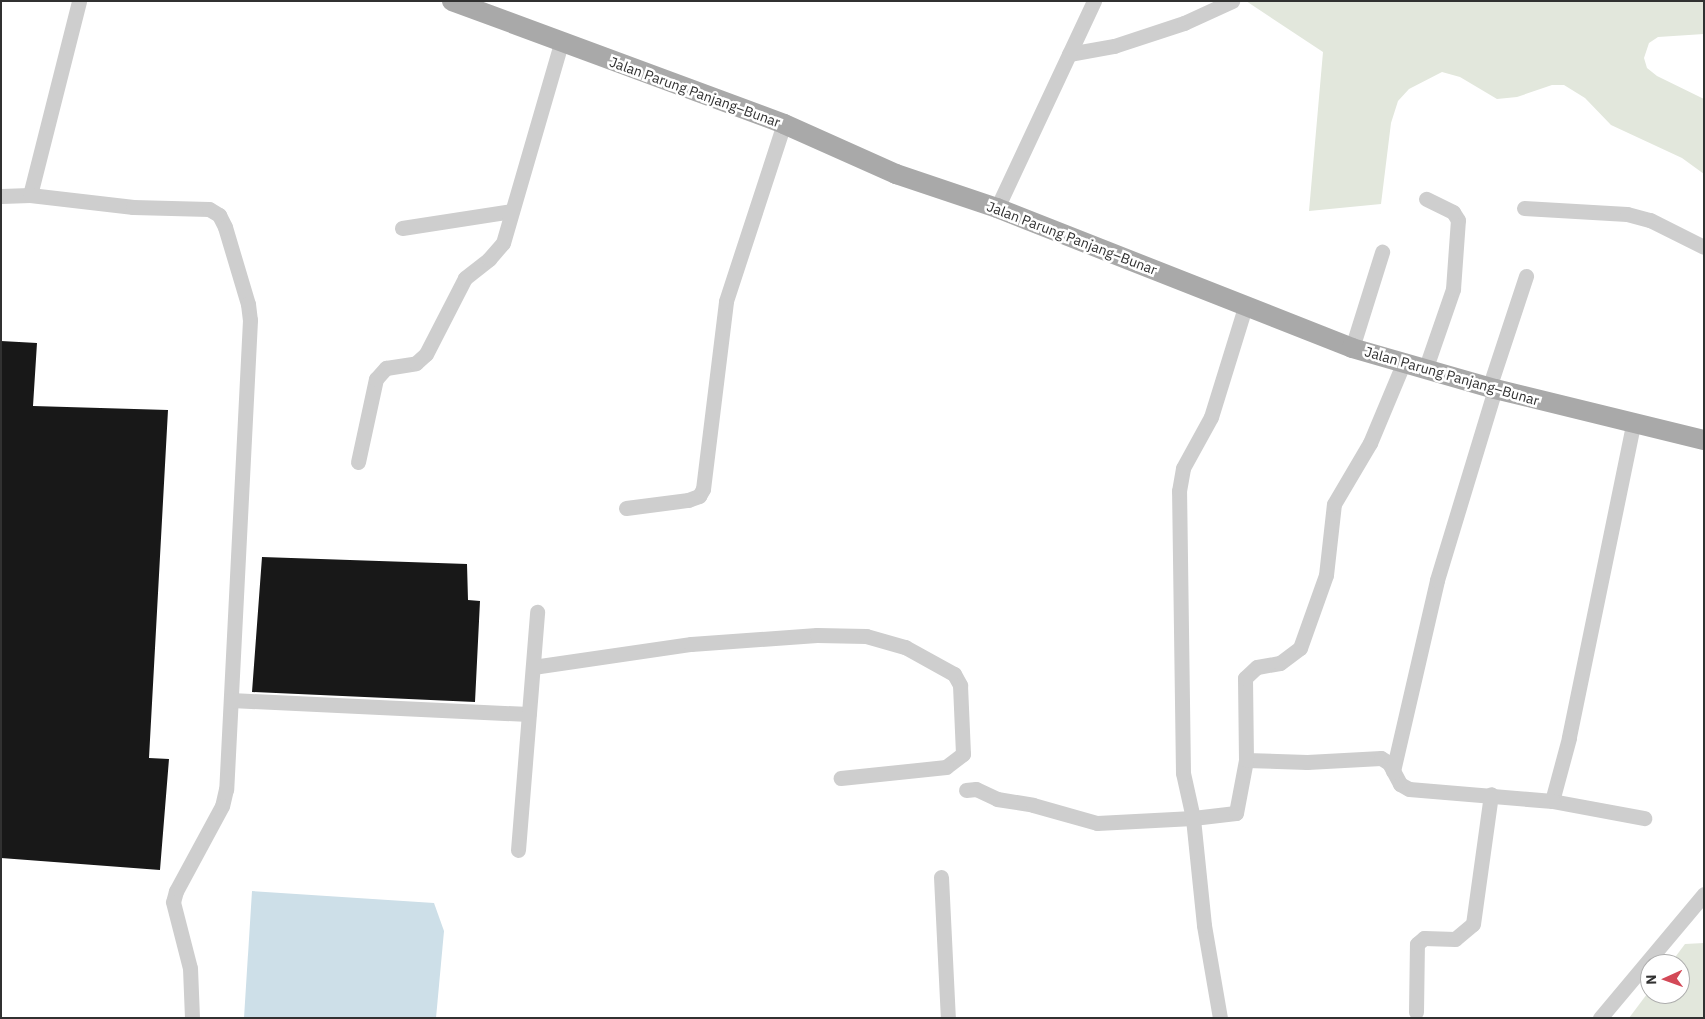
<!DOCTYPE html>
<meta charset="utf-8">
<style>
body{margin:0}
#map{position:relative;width:1705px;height:1019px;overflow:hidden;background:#fff;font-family:"IBM Plex Sans",sans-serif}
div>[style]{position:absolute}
.green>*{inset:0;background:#e2e7dc}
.water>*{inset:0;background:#cddfe8}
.building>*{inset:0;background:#181818}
.minor>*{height:15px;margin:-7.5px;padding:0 7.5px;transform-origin:7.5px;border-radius:7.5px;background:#cecece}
.major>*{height:20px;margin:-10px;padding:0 10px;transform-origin:10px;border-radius:10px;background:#a9a9a9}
span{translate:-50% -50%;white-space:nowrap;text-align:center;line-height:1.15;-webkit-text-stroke:5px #fff;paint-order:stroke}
.street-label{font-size:14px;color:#313131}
.frame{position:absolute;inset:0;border:2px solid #313131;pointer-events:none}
.north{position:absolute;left:1640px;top:954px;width:50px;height:50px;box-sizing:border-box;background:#fff;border:1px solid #adadad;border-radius:50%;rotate:268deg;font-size:14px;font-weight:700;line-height:20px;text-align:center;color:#313131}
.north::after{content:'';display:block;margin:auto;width:18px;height:22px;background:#d34957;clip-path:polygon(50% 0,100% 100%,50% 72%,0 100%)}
</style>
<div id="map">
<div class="green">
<div style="clip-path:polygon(1246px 1px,1704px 1px,1704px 34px,1658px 37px,1649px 43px,1644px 58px,1647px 68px,1657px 76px,1704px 99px,1704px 174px,1682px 158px,1611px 125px,1585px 98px,1564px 85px,1552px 85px,1517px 97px,1497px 99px,1460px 77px,1442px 72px,1409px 89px,1398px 101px,1391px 123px,1381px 204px,1309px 211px,1323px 52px)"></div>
<div style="clip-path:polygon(1704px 943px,1704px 1018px,1629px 1018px,1650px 990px,1650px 994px,1680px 994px,1680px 964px,1670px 964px,1685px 944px)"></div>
</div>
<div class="water">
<div style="clip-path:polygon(252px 891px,434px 903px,444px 931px,436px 1018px,244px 1018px)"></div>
</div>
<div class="building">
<div style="clip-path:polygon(1px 341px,37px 343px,33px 406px,168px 410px,149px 758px,169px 759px,160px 870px,1px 858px)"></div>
<div style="clip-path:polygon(262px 557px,467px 564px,468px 600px,480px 601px,475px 702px,252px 692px)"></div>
</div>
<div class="minor">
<div style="left:1069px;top:54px;width:46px;rotate:-10.1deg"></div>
<div style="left:1114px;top:46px;width:74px;rotate:-18.2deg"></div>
<div style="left:1184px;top:23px;width:53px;rotate:-24.6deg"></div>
<div style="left:30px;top:195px;width:200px;rotate:-75.8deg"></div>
<div style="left:1px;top:196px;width:29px;rotate:-2deg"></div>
<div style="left:30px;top:195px;width:104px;rotate:6.6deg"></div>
<div style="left:133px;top:207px;width:76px;rotate:1.5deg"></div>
<div style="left:209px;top:209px;width:12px;rotate:31deg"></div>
<div style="left:219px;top:215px;width:13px;rotate:63deg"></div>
<div style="left:225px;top:227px;width:80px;rotate:73.4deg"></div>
<div style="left:248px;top:304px;width:16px;rotate:83deg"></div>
<div style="left:250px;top:320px;width:470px;rotate:92.9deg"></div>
<div style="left:226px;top:789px;width:17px;rotate:103deg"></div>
<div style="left:222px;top:806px;width:97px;rotate:118.4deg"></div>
<div style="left:176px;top:891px;width:11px;rotate:105deg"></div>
<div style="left:173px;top:902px;width:68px;rotate:75.6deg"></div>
<div style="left:190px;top:968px;width:50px;rotate:87.7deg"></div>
<div style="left:997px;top:208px;width:229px;rotate:-64.9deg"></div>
<div style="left:1524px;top:208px;width:103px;rotate:3.3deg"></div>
<div style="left:1627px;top:214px;width:24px;rotate:15deg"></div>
<div style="left:1650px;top:220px;width:60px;rotate:26.6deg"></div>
<div style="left:402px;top:228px;width:111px;rotate:-8.8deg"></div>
<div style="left:1352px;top:348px;width:101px;rotate:-72.6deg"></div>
<div style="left:1425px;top:370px;width:86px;rotate:-70.9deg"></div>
<div style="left:1453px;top:289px;width:69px;rotate:-85.9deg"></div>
<div style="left:1458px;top:220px;width:9px;rotate:-122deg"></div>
<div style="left:1453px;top:212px;width:30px;rotate:-154deg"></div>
<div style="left:1489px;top:388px;width:118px;rotate:-71.7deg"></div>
<div style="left:1633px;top:425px;width:319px;rotate:101.6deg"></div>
<div style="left:1569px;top:738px;width:65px;rotate:105.1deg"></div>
<div style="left:1552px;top:801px;width:94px;rotate:10.5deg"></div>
<div style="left:358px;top:462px;width:85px;rotate:-77.8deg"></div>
<div style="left:376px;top:379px;width:15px;rotate:-48deg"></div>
<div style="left:386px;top:368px;width:30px;rotate:-9deg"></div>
<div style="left:416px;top:363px;width:13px;rotate:-42deg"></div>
<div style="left:426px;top:354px;width:85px;rotate:-62.8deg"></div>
<div style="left:465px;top:278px;width:31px;rotate:-38deg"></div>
<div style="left:489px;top:259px;width:21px;rotate:-49deg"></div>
<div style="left:503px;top:243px;width:208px;rotate:-73.8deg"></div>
<div style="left:626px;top:508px;width:63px;rotate:-7.4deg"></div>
<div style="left:688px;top:500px;width:12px;rotate:-20deg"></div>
<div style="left:699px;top:496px;width:8px;rotate:-60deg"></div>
<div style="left:703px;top:489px;width:189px;rotate:-83deg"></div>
<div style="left:726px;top:301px;width:186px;rotate:-71.9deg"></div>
<div style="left:533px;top:667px;width:160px;rotate:-8.3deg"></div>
<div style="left:691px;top:644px;width:126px;rotate:-4.1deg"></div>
<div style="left:817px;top:635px;width:49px;rotate:1.2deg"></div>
<div style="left:866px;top:636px;width:41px;rotate:15.8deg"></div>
<div style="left:905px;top:647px;width:56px;rotate:28.9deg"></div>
<div style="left:954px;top:674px;width:13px;rotate:61deg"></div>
<div style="left:960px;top:685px;width:69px;rotate:87.5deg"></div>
<div style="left:963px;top:754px;width:21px;rotate:143deg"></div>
<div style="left:946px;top:767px;width:106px;rotate:174deg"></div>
<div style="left:231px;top:700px;width:298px;rotate:2.7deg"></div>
<div style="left:1246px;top:760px;width:61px;rotate:1.9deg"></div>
<div style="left:1307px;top:762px;width:74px;rotate:-3.1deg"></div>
<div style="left:1381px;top:758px;width:9px;rotate:32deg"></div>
<div style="left:1389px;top:763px;width:24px;rotate:62deg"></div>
<div style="left:1400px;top:784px;width:10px;rotate:29deg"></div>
<div style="left:1409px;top:789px;width:144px;rotate:4.8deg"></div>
<div style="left:1393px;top:771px;width:196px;rotate:-77deg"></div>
<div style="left:1437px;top:580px;width:200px;rotate:-73.1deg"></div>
<div style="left:966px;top:790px;width:10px;rotate:-6deg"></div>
<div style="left:976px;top:789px;width:23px;rotate:25deg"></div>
<div style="left:997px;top:799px;width:36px;rotate:9deg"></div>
<div style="left:1033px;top:805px;width:66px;rotate:15.7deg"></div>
<div style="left:1097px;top:823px;width:96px;rotate:-3deg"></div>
<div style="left:1193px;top:818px;width:43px;rotate:-6.6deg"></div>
<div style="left:1236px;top:813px;width:54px;rotate:-79.3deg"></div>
<div style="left:1246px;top:760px;width:82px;rotate:-90.7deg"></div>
<div style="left:1245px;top:678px;width:16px;rotate:-43deg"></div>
<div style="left:1257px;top:667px;width:23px;rotate:-10deg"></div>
<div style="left:1280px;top:663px;width:25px;rotate:-37deg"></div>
<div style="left:1300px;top:648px;width:77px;rotate:-70.4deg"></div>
<div style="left:1326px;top:575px;width:71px;rotate:-83.6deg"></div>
<div style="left:1334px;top:504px;width:71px;rotate:-59.5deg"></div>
<div style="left:1370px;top:443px;width:86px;rotate:-67.3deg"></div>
<div style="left:518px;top:850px;width:239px;rotate:-85.4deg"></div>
<div style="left:941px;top:877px;width:141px;rotate:87.2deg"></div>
<div style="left:1416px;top:1012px;width:68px;rotate:-89.2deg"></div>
<div style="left:1417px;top:944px;width:9px;rotate:-41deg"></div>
<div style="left:1424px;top:938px;width:31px;rotate:2deg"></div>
<div style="left:1455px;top:939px;width:23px;rotate:-40deg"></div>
<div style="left:1473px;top:924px;width:131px;rotate:-82.1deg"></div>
<div style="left:1220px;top:1018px;width:94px;rotate:-99.8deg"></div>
<div style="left:1204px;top:925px;width:108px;rotate:-95.9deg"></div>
<div style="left:1193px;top:818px;width:46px;rotate:-102.5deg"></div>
<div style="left:1183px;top:773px;width:282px;rotate:-90.8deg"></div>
<div style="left:1179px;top:491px;width:23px;rotate:-80deg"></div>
<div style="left:1183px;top:468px;width:58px;rotate:-61.2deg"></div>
<div style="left:1211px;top:417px;width:115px;rotate:-72.8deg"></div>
<div style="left:1600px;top:1018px;width:162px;rotate:-50deg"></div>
</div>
<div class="major">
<div style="left:452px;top:1px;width:354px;rotate:20.3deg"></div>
<div style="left:784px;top:124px;width:123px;rotate:24.1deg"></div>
<div style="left:896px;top:174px;width:107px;rotate:18.6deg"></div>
<div style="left:997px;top:208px;width:382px;rotate:21.5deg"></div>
<div style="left:1352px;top:348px;width:149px;rotate:16deg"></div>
<div style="left:1495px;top:389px;width:215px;rotate:13.7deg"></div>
</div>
<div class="street-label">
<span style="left:695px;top:92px;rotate:20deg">Jalan Parung Panjang–Bunar</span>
<span style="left:1072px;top:238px;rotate:21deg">Jalan Parung Panjang–Bunar</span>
<span style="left:1452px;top:376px;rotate:16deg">Jalan Parung Panjang–Bunar</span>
</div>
<div class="frame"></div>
<div class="north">N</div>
</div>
